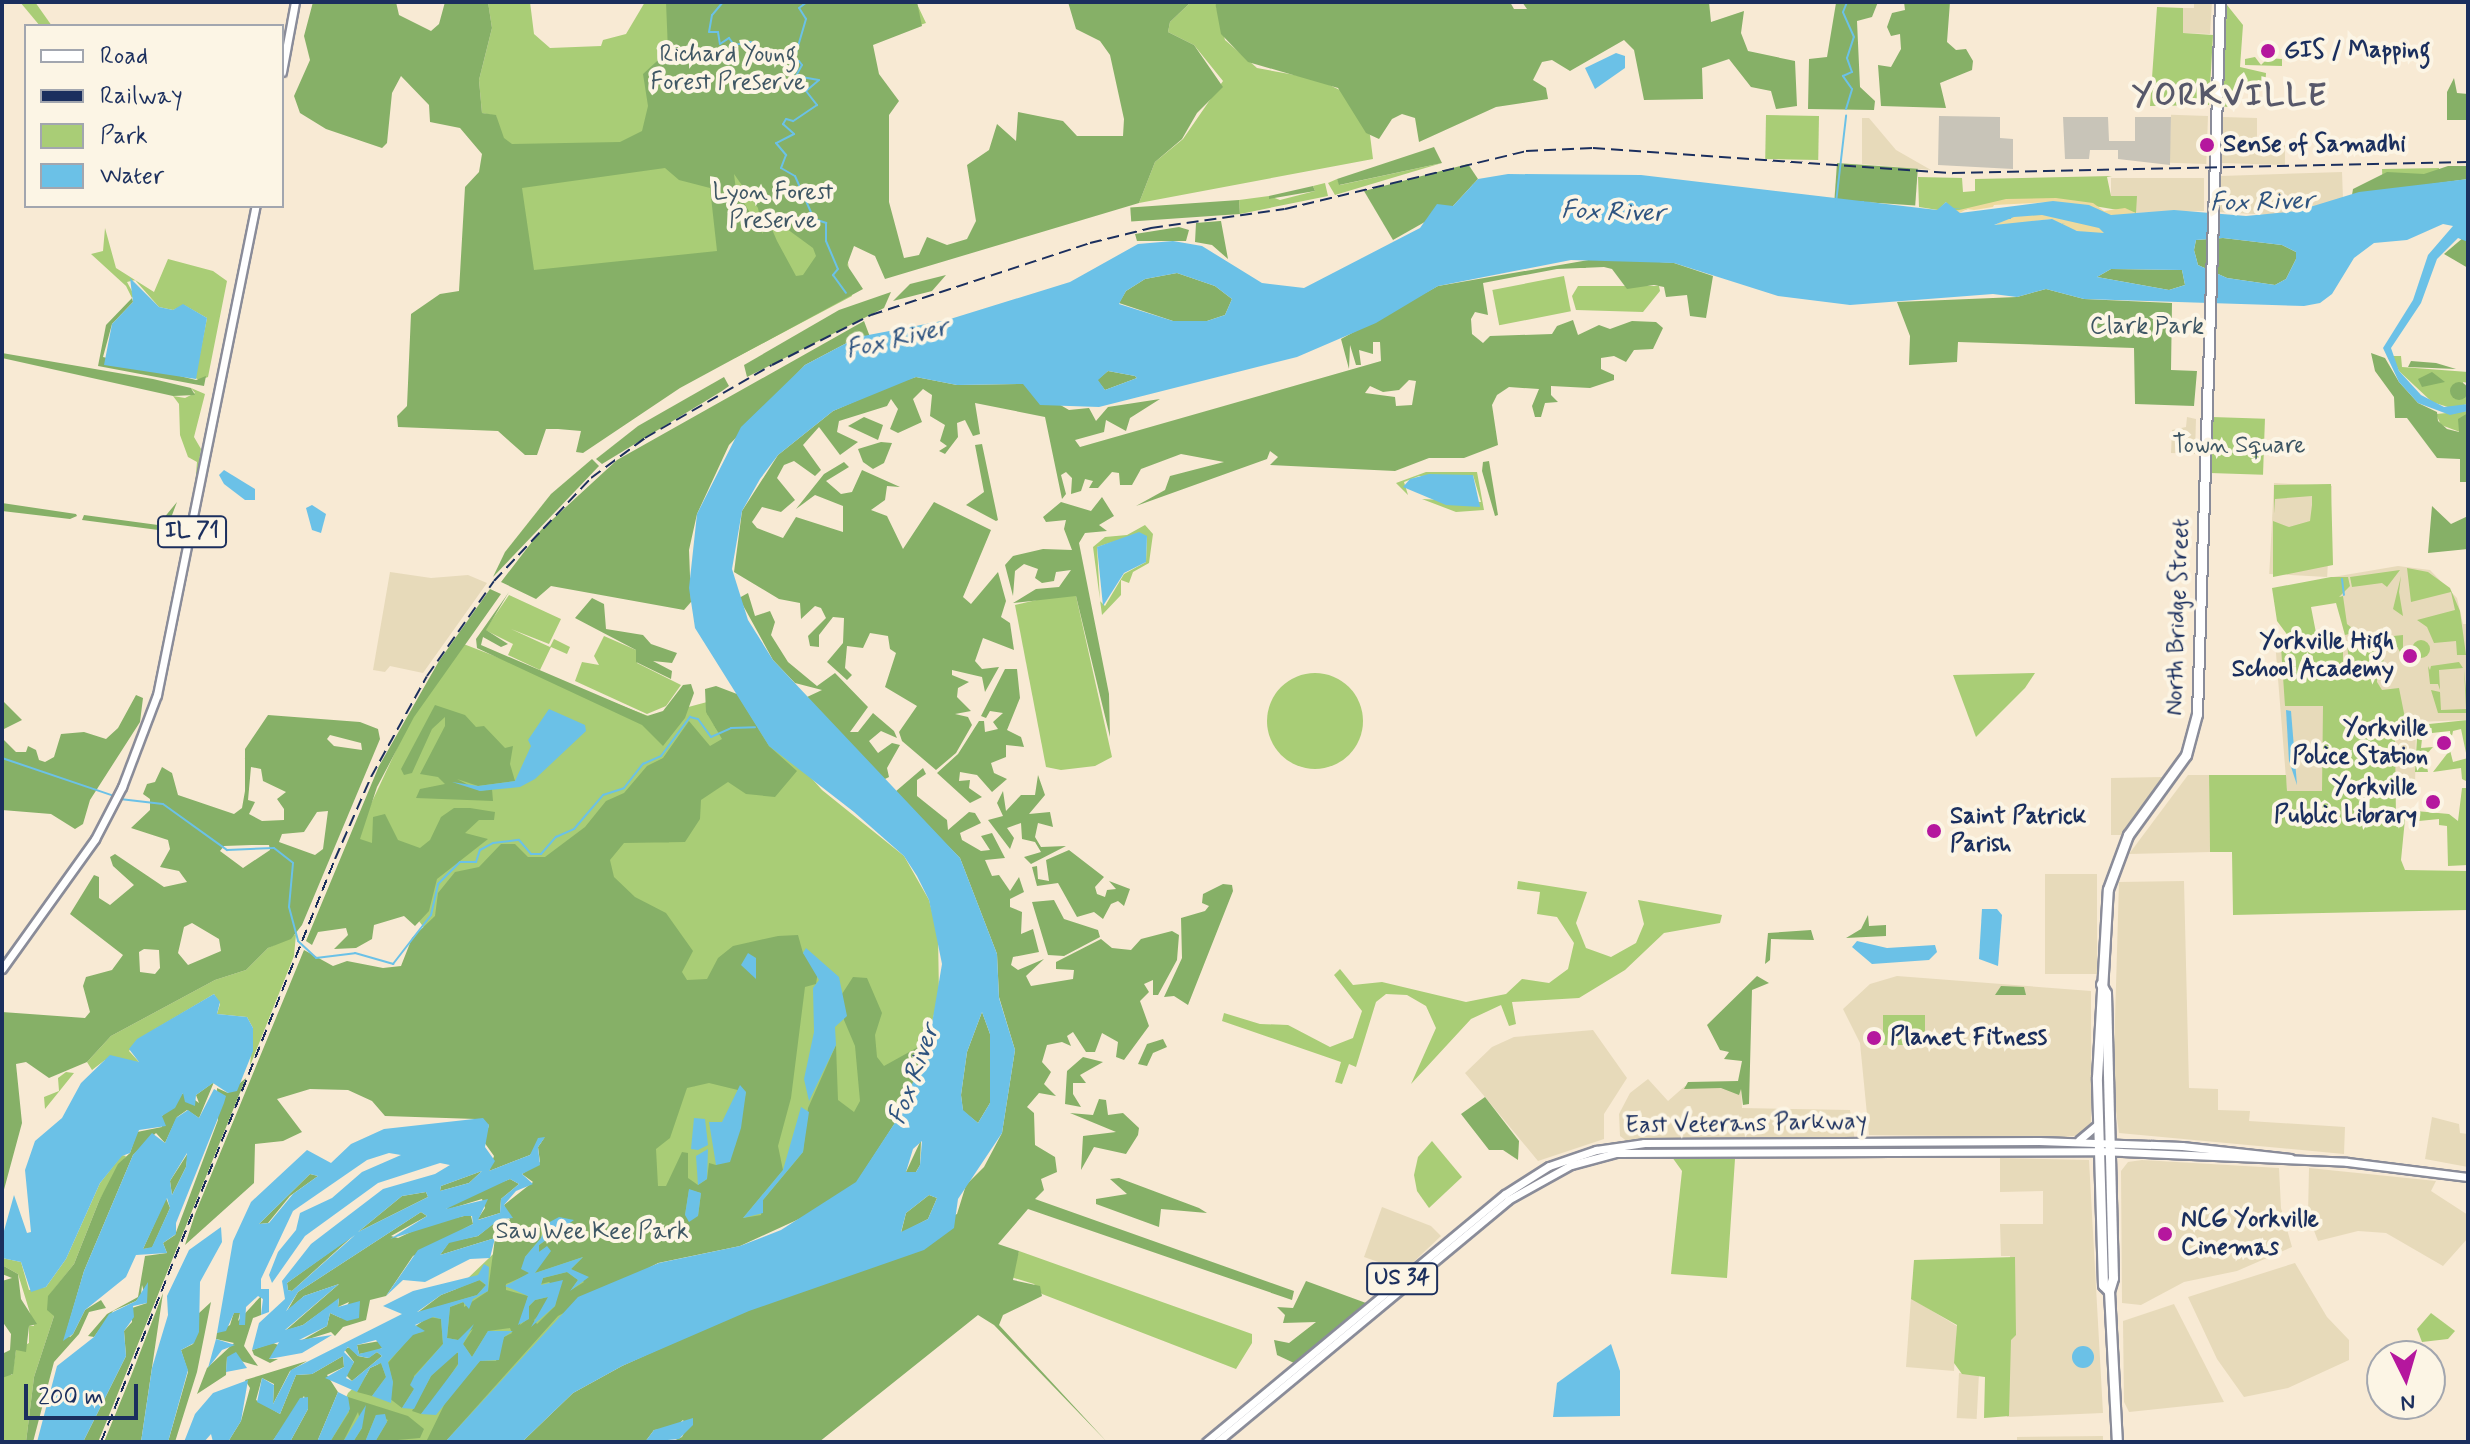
<!DOCTYPE html>
<style>
body{margin:0}
#map{position:relative;width:2470px;height:1444px;overflow:hidden;background:#f8ead4;font-family:Mynerve,sans-serif}
div>[style]{position:absolute}
.built>*{inset:0;background:#e7daba;transform-origin:0 0}
.industrial>*{inset:0;background:#c8c4b8}
.green>*{inset:0;background:#a9cd76;transform-origin:0 0}
.round{border-radius:50%}
.forest>*{inset:0;background:#86b067;transform-origin:0 0}
.sand>*{inset:0;background:#eeda9e}
.water>*{inset:0;background:#6bc1e7}
.stream>*{height:2px;margin:-1px;padding:0 1px;transform-origin:1px;border-radius:1px;background:#6bc1e7}
.roads{filter:drop-shadow(2px 0 #8a8c99) drop-shadow(-2px 0 #8a8c99) drop-shadow(0 2px #8a8c99) drop-shadow(0 -2px #8a8c99)}
.major>*{height:7px;margin:-3.5px;padding:0 3.5px;transform-origin:3.5px;border-radius:3.5px;background:#fff}
.highway>*{height:9px;margin:-4.5px;padding:0 4.5px;transform-origin:4.5px;border-radius:4.5px;background:#fff}
.rail>*{height:2px;margin-top:-1px;transform-origin:0;background:repeating-linear-gradient(90deg,#1b2f5e 0 12px,transparent 0 18px)}
.dots>*{width:22px;height:22px;translate:-50% -50%;box-sizing:border-box;border:4px solid #fcf5e5;border-radius:50%}
span{translate:-50% -50%;white-space:nowrap;text-align:center;line-height:1.15;-webkit-text-stroke:8px #fcf5e5;paint-order:stroke}
.shield-label span{padding:2px 6px;background:#fcf5e5;border:2px solid;border-radius:6px;-webkit-text-stroke-width:0}
.shield-label{font-size:22px;color:#1b2f5e;font-weight:700}
.poi-label{font-size:24px;color:#1b2f5e;font-weight:700}
.left{translate:0 -50%;text-align:left}
.right{translate:-100% -50%;text-align:right}
.park-label{font-size:24px;color:#3e5664}
.street-label{font-size:24px;color:#1b2f5e}
.water-label{font-size:26px;color:#2f5480;font-style:italic}
.district-label{font-size:32px;color:#57586a;font-weight:700;letter-spacing:2px}
.frame{position:absolute;inset:0;border:4px solid #1b2f5e;pointer-events:none}
.legend{position:absolute;left:24px;top:24px;width:260px;height:184px;box-sizing:border-box;background:#fcf5e5;border:2px solid #a2a6af;margin:0;padding:10px 14px;list-style:none;font-size:24px;color:#1b2f5e}
.legend li{display:flex;align-items:center;gap:16px;height:40px}
.legend b{width:40px;border:2px solid #a2a6af}
.north{position:absolute;left:2366px;top:1340px;width:80px;height:80px;box-sizing:border-box;background:#fcf5e5;border:2px solid #a2a6af;border-radius:50%;rotate:175deg;font-size:22px;font-weight:700;line-height:32px;text-align:center;color:#1b2f5e}
.north::after{content:'';display:block;margin:auto;width:28px;height:36px;background:#b5179e;clip-path:polygon(50% 0,100% 100%,50% 72%,0 100%)}
.scale{position:absolute;left:24px;top:1384px;width:114px;height:36px;box-sizing:border-box;border:4px solid #1b2f5e;border-top:0;padding-left:10px;font-size:24px;line-height:28px;white-space:nowrap;color:#1b2f5e;-webkit-text-stroke:6px #fcf5e5;paint-order:stroke}
</style>
<div id="map">
<div class="built">
<div style="clip-path:polygon(2194px 2px,2212px 2px,2210px 34px,2182px 33px,2183px 8px,2194px 8px)"></div>
<div style="left:2208px;top:116px;width:48px;height:37px;rotate:92deg"></div>
<div style="clip-path:polygon(2222px 117px,2257px 118px,2257px 144px,2285px 145px,2285px 165px,2221px 163px)"></div>
<div style="clip-path:polygon(1862px 118px,1869px 118px,1896px 150px,1931px 170px,1862px 164px)"></div>
<div style="clip-path:polygon(2342px 172px,2343px 199px,2334px 203px,2273px 215px,2217px 212px,2221px 176px)"></div>
<div style="clip-path:polygon(2111px 178px,2204px 178px,2204px 211px,2136px 213px,2111px 196px)"></div>
<div style="clip-path:polygon(2187px 417px,2196px 419px,2195px 454px,2171px 453px,2172px 430px,2186px 427px)"></div>
<div style="left:2274px;top:483px;width:58px;height:91px;rotate:3deg"></div>
<div style="clip-path:polygon(2398px 566px,2430px 570px,2457px 598px,2463px 624px,2468px 624px,2468px 720px,2416px 722px,2415px 790px,2331px 795px,2287px 791px,2275px 641px,2347px 647px,2333px 577px)"></div>
<div style="clip-path:polygon(390px 572px,431px 578px,468px 575px,487px 583px,423px 673px,390px 666px,385px 672px,373px 670px)"></div>
<div style="clip-path:polygon(2188px 775px,2209px 775px,2210px 852px,2129px 854px)"></div>
<div style="clip-path:polygon(2163px 777px,2121px 835px,2111px 835px,2111px 778px)"></div>
<div style="left:2045px;top:874px;width:52px;height:100px"></div>
<div style="clip-path:polygon(2184px 881px,2189px 1088px,2218px 1089px,2218px 1110px,2250px 1111px,2249px 1121px,2345px 1127px,2344px 1154px,2119px 1133px,2113px 1089px,2119px 882px)"></div>
<div style="clip-path:polygon(1897px 976px,2091px 991px,2091px 1128px,2083px 1135px,2064px 1137px,1869px 1135px,1860px 1043px,1843px 1009px,1870px 984px)"></div>
<div style="clip-path:polygon(1593px 1030px,1627px 1078px,1604px 1114px,1604px 1139px,1538px 1161px,1465px 1073px,1492px 1047px,1514px 1037px)"></div>
<div style="clip-path:polygon(1648px 1079px,1668px 1101px,1685px 1086px,1741px 1086px,1742px 1108px,1850px 1110px,1855px 1141px,1628px 1142px,1620px 1136px,1619px 1114px,1630px 1093px)"></div>
<div style="clip-path:polygon(2432px 1117px,2459px 1124px,2460px 1133px,2468px 1134px,2468px 1167px,2425px 1159px)"></div>
<div style="clip-path:polygon(2000px 1158px,2089px 1160px,2103px 1413px,2007px 1417px,2010px 1256px,2001px 1256px,2000px 1224px,2043px 1224px,2043px 1191px,2000px 1192px)"></div>
<div style="clip-path:polygon(2142px 1160px,2279px 1168px,2281px 1208px,2292px 1247px,2237px 1271px,2184px 1282px,2141px 1305px,2122px 1303px,2121px 1171px,2128px 1162px)"></div>
<div style="clip-path:polygon(2309px 1168px,2436px 1181px,2431px 1191px,2468px 1215px,2468px 1238px,2443px 1266px,2386px 1233px,2358px 1231px,2318px 1241px,2308px 1215px)"></div>
<div style="clip-path:polygon(1382px 1207px,1431px 1226px,1441px 1236px,1404px 1271px,1364px 1257px)"></div>
<div style="clip-path:polygon(2295px 1263px,2327px 1317px,2349px 1340px,2349px 1360px,2288px 1388px,2244px 1397px,2217px 1359px,2188px 1297px)"></div>
<div style="clip-path:polygon(1911px 1298px,1957px 1326px,1954px 1371px,1906px 1367px)"></div>
<div style="clip-path:polygon(2174px 1304px,2224px 1402px,2129px 1412px,2124px 1402px,2123px 1321px)"></div>
<div style="left:1959px;top:1373px;width:20px;height:45px;rotate:3deg"></div>
<div style="clip-path:polygon(2103px 1436px,2103px 1442px,2017px 1442px,2017px 1437px)"></div>
</div>
<div class="industrial">
<div style="clip-path:polygon(1939px 116px,2000px 117px,2000px 138px,2013px 139px,2013px 169px,1938px 165px)"></div>
<div style="clip-path:polygon(2063px 117px,2108px 117px,2109px 141px,2135px 141px,2135px 117px,2171px 117px,2170px 165px,2118px 159px,2118px 150px,2090px 150px,2089px 159px,2065px 159px)"></div>
</div>
<div class="green">
<div style="clip-path:polygon(20px 2px,35px 2px,52px 26px,40px 26px)"></div>
<div style="clip-path:polygon(488px 2px,530px 2px,534px 34px,550px 48px,601px 46px,603px 40px,626px 34px,645px 2px,916px 2px,926px 23px,869px 42px,843px 220px,852px 296px,735px 358px,720px 254px,532px 280px,496px 116px,482px 113px,479px 80px,492px 28px)"></div>
<div style="clip-path:polygon(1191px 2px,1215px 2px,1225px 40px,1257px 68px,1317px 79px,1344px 92px,1370px 135px,1373px 159px,1139px 203px,1155px 162px,1183px 139px,1223px 81px,1194px 45px,1168px 32px,1170px 22px)"></div>
<div style="clip-path:polygon(2227px 5px,2243px 25px,2240px 67px,2266px 73px,2265px 90px,2236px 87px,2235px 108px,2221px 106px)"></div>
<div style="clip-path:polygon(2157px 7px,2183px 8px,2183px 33px,2213px 35px,2209px 105px,2150px 106px)"></div>
<div style="clip-path:polygon(2255px 57px,2261px 65px,2268px 58px,2282px 59px,2282px 66px,2245px 65px,2245px 59px)"></div>
<div style="left:1766px;top:115px;width:53px;height:44px;rotate:1deg"></div>
<div style="clip-path:polygon(1442px 163px,1335px 195px,1328px 183px,1337px 179px,1340px 185px)"></div>
<div style="clip-path:polygon(2439px 168px,2439px 180px,2383px 189px,2382px 169px)"></div>
<div style="clip-path:polygon(2112px 176px,2107px 177px,2111px 196px,2137px 196px,2136px 213px,2058px 200px,2004px 201px,1959px 211px,1949px 209px,1946px 202px,1938px 210px,1919px 207px,1918px 177px,1962px 178px,1963px 192px,1975px 191px,1975px 179px)"></div>
<div style="clip-path:polygon(1325px 183px,1328px 196px,1240px 214px,1239px 200px,1269px 196px,1280px 200px,1315px 191px,1313px 186px)"></div>
<div style="clip-path:polygon(105px 228px,116px 268px,154px 292px,168px 259px,213px 271px,227px 281px,208px 377px,200px 380px,195px 378px,207px 318px,184px 305px,173px 310px,159px 307px,135px 280px,127px 282px,134px 295px,132px 298px,126px 286px,91px 254px,103px 251px)"></div>
<div style="left:1564px;top:276px;width:36px;height:73px;rotate:79deg"></div>
<div style="clip-path:polygon(1578px 286px,1659px 286px,1660px 291px,1643px 312px,1576px 310px,1572px 296px)"></div>
<div style="clip-path:polygon(2392px 356px,2401px 356px,2402px 367px,2468px 372px,2468px 383px,2463px 382px,2468px 404px,2451px 408px,2432px 402px,2399px 371px)"></div>
<div style="clip-path:polygon(191px 388px,205px 394px,194px 437px,201px 449px,195px 487px,197px 462px,188px 457px,180px 435px,179px 404px,173px 396px,185px 398px,195px 393px)"></div>
<div style="clip-path:polygon(2468px 411px,2468px 482px,2460px 482px,2460px 432px,2441px 425px,2436px 414px)"></div>
<div style="left:2212px;top:417px;width:53px;height:56px;rotate:2deg"></div>
<div style="clip-path:polygon(1426px 472px,1477px 472px,1484px 510px,1456px 512px,1422px 499px,1481px 502px,1473px 475px,1419px 476px,1404px 482px,1408px 495px,1396px 483px)"></div>
<div style="clip-path:polygon(2331px 484px,2333px 565px,2273px 577px,2273px 521px,2289px 527px,2310px 521px,2312px 505px,2312px 496px,2275px 499px,2274px 514px,2274px 485px)"></div>
<div style="clip-path:polygon(evenodd,1145px 525px,1153px 534px,1149px 563px,1133px 572px,1129px 583px,1121px 580px,1121px 595px,1102px 615px,1093px 547px,1105px 537px,1127px 535px,1145px 525px,1132px 536px,1147px 536px,1146px 562px,1124px 574px,1105px 606px,1100px 601px,1097px 547px,1132px 536px)"></div>
<div style="clip-path:polygon(2407px 568px,2428px 572px,2450px 588px,2460px 611px,2466px 655px,2457px 655px,2456px 641px,2434px 643px,2427px 627px,2417px 620px,2455px 610px,2451px 592px,2411px 602px)"></div>
<div style="clip-path:polygon(2400px 570px,2387px 587px,2382px 583px,2352px 587px,2350px 577px)"></div>
<div style="clip-path:polygon(2401px 576px,2399px 592px,2403px 616px,2393px 609px)"></div>
<div style="clip-path:polygon(2331px 577px,2348px 577px,2350px 586px,2339px 597px,2343px 596px,2347px 624px,2357px 632px,2345px 635px,2336px 603px,2311px 607px,2317px 638px,2289px 637px,2277px 621px,2272px 588px)"></div>
<div style="clip-path:polygon(1067px 593px,1076px 596px,1112px 757px,1095px 766px,1061px 770px,1046px 767px,1015px 605px)"></div>
<div style="clip-path:polygon(509px 595px,561px 619px,549px 644px,511px 629px,550px 647px,554px 639px,570px 647px,567px 654px,551px 647px,540px 670px,508px 655px,513px 644px,485px 630px)"></div>
<div style="clip-path:polygon(2403px 635px,2403px 657px,2396px 645px,2382px 650px,2384px 665px,2394px 672px,2378px 674px,2379px 656px,2384px 637px)"></div>
<div style="clip-path:polygon(604px 636px,636px 650px,637px 663px,681px 685px,666px 706px,647px 714px,575px 681px,582px 662px,599px 665px,594px 656px)"></div>
<div style="clip-path:polygon(2380px 637px,2377px 682px,2382px 690px,2399px 688px,2405px 718px,2397px 724px,2395px 736px,2396px 819px,2405px 819px,2401px 860px,2405px 870px,2468px 871px,2468px 910px,2233px 915px,2232px 852px,2210px 852px,2209px 775px,2286px 775px,2287px 791px,2322px 791px,2323px 706px,2285px 706px,2281px 647px,2343px 647px,2343px 664px,2349px 664px,2347px 643px)"></div>
<div class="round" style="left:2412px;top:640px;width:18px;height:18px"></div>
<div style="clip-path:polygon(461px 643px,651px 717px,737px 694px,822px 790px,904px 856px,929px 900px,938px 935px,939px 995px,918px 1076px,900px 1115px,856px 1183px,620px 1278px,445px 1442px,327px 1442px,348px 1393px,630px 1123px,462px 977px,355px 838px,414px 712px)"></div>
<div style="clip-path:polygon(2459px 662px,2463px 668px,2439px 670px,2440px 690px,2438px 684px,2430px 684px,2428px 666px,2430px 670px,2431px 666px)"></div>
<div style="clip-path:polygon(2464px 668px,2468px 713px,2438px 713px,2431px 690px,2440px 692px,2441px 710px,2466px 709px)"></div>
<div class="round" style="left:1267px;top:673px;width:96px;height:96px"></div>
<div style="clip-path:polygon(2035px 673px,2025px 688px,1976px 737px,1953px 675px)"></div>
<div style="clip-path:polygon(2468px 720px,2466px 753px,2461px 729px,2453px 731px,2451px 741px,2450px 731px,2432px 733px,2429px 724px)"></div>
<div style="clip-path:polygon(2418px 721px,2424px 721px,2421px 748px,2433px 747px,2425px 756px,2428px 772px,2415px 772px)"></div>
<div style="clip-path:polygon(2450px 750px,2453px 762px,2468px 758px,2468px 782px,2462px 779px,2461px 768px,2433px 772px)"></div>
<div style="clip-path:polygon(2462px 788px,2468px 788px,2468px 865px,2448px 866px,2447px 826px,2439px 825px,2439px 819px,2409px 822px,2416px 811px,2449px 814px,2458px 821px)"></div>
<div style="clip-path:polygon(1518px 881px,1587px 892px,1576px 923px,1586px 948px,1611px 957px,1636px 943px,1644px 924px,1638px 900px,1722px 915px,1720px 923px,1664px 933px,1625px 970px,1579px 998px,1512px 1002px,1516px 1024px,1509px 1026px,1501px 1005px,1471px 1019px,1411px 1084px,1436px 1028px,1426px 1006px,1407px 995px,1386px 994px,1376px 1002px,1356px 1067px,1349px 1064px,1342px 1084px,1335px 1082px,1341px 1062px,1222px 1021px,1224px 1013px,1260px 1024px,1288px 1025px,1330px 1047px,1353px 1038px,1362px 1011px,1334px 975px,1340px 969px,1353px 985px,1382px 982px,1466px 1002px,1506px 994px,1522px 979px,1549px 983px,1568px 969px,1574px 943px,1557px 917px,1537px 914px,1540px 892px,1517px 889px)"></div>
<div style="clip-path:polygon(296px 934px,294px 956px,250px 1066px,253px 1028px,247px 1017px,217px 1014px,220px 1004px,214px 994px,137px 1040px,129px 1051px,139px 1062px,105px 1060px,92px 1070px,87px 1062px,111px 1036px,215px 980px,246px 970px,268px 948px)"></div>
<div style="left:1883px;top:1015px;width:42px;height:30px"></div>
<div style="clip-path:polygon(66px 1072px,74px 1073px,45px 1109px,44px 1097px,59px 1091px,58px 1078px)"></div>
<div style="clip-path:polygon(1432px 1141px,1462px 1177px,1429px 1208px,1417px 1191px,1414px 1175px,1418px 1157px)"></div>
<div style="clip-path:polygon(122px 1155px,126px 1156px,99px 1201px,74px 1264px,51px 1293px,54px 1316px,34px 1377px,26px 1442px,2px 1442px,2px 1378px,7px 1373px,12px 1375px,16px 1350px,29px 1343px,29px 1326px,34px 1326px,18px 1274px,2px 1265px,2px 1258px,21px 1262px,29px 1290px,46px 1287px,66px 1259px,100px 1183px)"></div>
<div style="clip-path:polygon(1672px 1157px,1735px 1159px,1727px 1278px,1671px 1274px,1682px 1171px)"></div>
<div style="clip-path:polygon(1019px 1251px,1252px 1334px,1252px 1343px,1236px 1369px,1042px 1294px,1034px 1284px,1011px 1277px)"></div>
<div style="clip-path:polygon(2015px 1257px,2016px 1335px,2011px 1340px,2009px 1416px,1984px 1418px,1985px 1377px,1962px 1374px,1954px 1363px,1957px 1325px,1911px 1299px,1914px 1260px)"></div>
<div style="clip-path:polygon(2431px 1313px,2455px 1331px,2448px 1339px,2422px 1342px,2417px 1329px)"></div>
</div>
<div class="forest">
<div style="clip-path:polygon(evenodd,313px 2px,396px 2px,399px 15px,431px 31px,439px 24px,445px 2px,488px 2px,492px 28px,479px 80px,482px 113px,496px 115px,504px 138px,512px 144px,620px 142px,642px 131px,648px 106px,643px 74px,668px 51px,666px 2px,917px 2px,922px 26px,873px 45px,879px 74px,899px 101px,889px 115px,889px 202px,904px 258px,919px 255px,927px 237px,947px 245px,967px 239px,976px 221px,967px 165px,989px 150px,997px 124px,1016px 141px,1018px 112px,1063px 121px,1077px 136px,1123px 136px,1124px 119px,1110px 55px,1100px 41px,1076px 29px,1068px 2px,1191px 2px,1170px 22px,1168px 32px,1194px 45px,1223px 87px,1197px 113px,1182px 139px,1155px 162px,1139px 203px,885px 279px,875px 256px,854px 246px,847px 265px,863px 289px,680px 388px,583px 453px,576px 452px,581px 431px,558px 429px,546px 429px,537px 455px,525px 455px,498px 431px,398px 427px,397px 416px,407px 406px,411px 314px,440px 294px,459px 291px,465px 187px,479px 172px,482px 154px,460px 128px,430px 122px,429px 105px,401px 76px,392px 93px,387px 143px,382px 148px,326px 129px,300px 113px,294px 96px,310px 60px,304px 36px,313px 2px,665px 168px,679px 180px,710px 188px,717px 251px,534px 270px,522px 188px,665px 168px,313px 2px,734px 174px,758px 208px,763px 234px,736px 190px,734px 174px,313px 2px,772px 218px,813px 248px,816px 256px,803px 275px,796px 276px,777px 241px,768px 220px,772px 218px)"></div>
<div style="clip-path:polygon(1215px 2px,1510px 2px,1514px 9px,1527px 9px,1522px 2px,1709px 2px,1711px 22px,1744px 11px,1741px 33px,1748px 51px,1795px 61px,1797px 106px,1776px 109px,1771px 91px,1751px 87px,1729px 59px,1702px 68px,1703px 99px,1644px 100px,1634px 50px,1624px 40px,1570px 71px,1552px 60px,1542px 62px,1533px 80px,1546px 88px,1548px 99px,1496px 107px,1419px 142px,1415px 118px,1402px 114px,1392px 119px,1379px 139px,1366px 133px,1338px 88px,1248px 62px,1221px 34px)"></div>
<div style="clip-path:polygon(1878px 2px,1872px 17px,1857px 21px,1860px 87px,1875px 101px,1874px 110px,1808px 109px,1809px 59px,1827px 57px,1836px 3px)"></div>
<div style="clip-path:polygon(1904px 2px,1950px 2px,1947px 42px,1956px 50px,1966px 49px,1973px 61px,1972px 70px,1940px 83px,1946px 108px,1881px 106px,1878px 65px,1891px 67px,1901px 49px,1900px 34px,1891px 36px,1887px 27px,1892px 13px,1905px 10px)"></div>
<div style="clip-path:polygon(2454px 78px,2457px 93px,2468px 94px,2468px 141px,2467px 120px,2447px 120px,2447px 92px)"></div>
<div style="clip-path:polygon(1434px 147px,1442px 163px,1339px 185px,1337px 179px)"></div>
<div style="left:1837px;top:163px;width:81px;height:37px;rotate:4deg"></div>
<div style="clip-path:polygon(1468px 164px,1478px 179px,1453px 206px,1393px 240px,1364px 191px)"></div>
<div style="clip-path:polygon(2448px 166px,2468px 166px,2468px 179px,2352px 195px,2353px 189px,2387px 172px,2424px 174px)"></div>
<div style="clip-path:polygon(1313px 186px,1315px 191px,1269px 199px,1269px 196px)"></div>
<div style="left:1239px;top:200px;width:14px;height:109px;rotate:86deg"></div>
<div style="clip-path:polygon(1220px 221px,1221px 221px,1228px 259px,1212px 245px,1195px 242px,1196px 223px)"></div>
<div style="clip-path:polygon(1179px 227px,1189px 230px,1186px 241px,1137px 241px,1135px 234px)"></div>
<div style="clip-path:polygon(2464px 237px,2468px 242px,2468px 268px,2444px 254px)"></div>
<div style="clip-path:polygon(2223px 238px,2282px 245px,2296px 252px,2296px 259px,2286px 279px,2275px 285px,2227px 278px,2198px 265px,2194px 250px,2196px 240px)"></div>
<div style="clip-path:polygon(evenodd,1600px 258px,1674px 263px,1713px 276px,1706px 318px,1690px 316px,1687px 295px,1666px 297px,1664px 287px,1654px 285px,1627px 289px,1612px 269px,1604px 267px,1557px 269px,1483px 283px,1488px 315px,1475px 312px,1471px 319px,1472px 334px,1483px 343px,1490px 336px,1552px 334px,1557px 326px,1573px 320px,1578px 335px,1599px 325px,1610px 329px,1632px 321px,1656px 322px,1663px 328px,1653px 349px,1634px 350px,1626px 362px,1614px 356px,1601px 358px,1601px 369px,1614px 375px,1614px 380px,1590px 388px,1551px 386px,1551px 395px,1558px 402px,1545px 403px,1541px 417px,1535px 417px,1532px 406px,1539px 389px,1509px 387px,1497px 395px,1492px 405px,1498px 445px,1464px 458px,1429px 458px,1395px 471px,1270px 465px,1278px 457px,1270px 451px,1267px 459px,1136px 506px,1165px 490px,1170px 476px,1224px 462px,1181px 454px,1141px 469px,1132px 485px,1120px 485px,1119px 473px,1112px 472px,1098px 488px,1089px 488px,1093px 481px,1085px 479px,1081px 491px,1071px 494px,1072px 478px,1066px 472px,1061px 475px,1066px 494px,1062px 499px,1045px 417px,975px 403px,980px 434px,973px 436px,965px 420px,957px 423px,958px 437px,945px 454px,939px 451px,947px 446px,940px 441px,945px 425px,930px 416px,932px 395px,923px 389px,913px 399px,922px 422px,898px 433px,890px 429px,898px 409px,891px 399px,887px 406px,839px 421px,837px 432px,858px 442px,840px 455px,819px 427px,803px 445px,821px 470px,815px 476px,794px 461px,784px 465px,777px 478px,795px 500px,781px 512px,762px 507px,752px 522px,757px 528px,783px 538px,796px 517px,843px 532px,843px 506px,815px 495px,796px 509px,824px 474px,844px 462px,849px 467px,826px 481px,841px 494px,852px 492px,862px 470px,900px 487px,887px 486px,885px 500px,871px 510px,887px 516px,903px 549px,934px 502px,991px 530px,963px 597px,971px 604px,998px 572px,1006px 601px,1001px 617px,1010px 623px,1014px 650px,983px 638px,975px 661px,982px 669px,999px 667px,985px 692px,982px 677px,952px 670px,952px 675px,969px 682px,958px 688px,957px 697px,971px 711px,955px 714px,968px 717px,972px 725px,956px 753px,936px 770px,902px 741px,899px 732px,917px 706px,885px 687px,896px 653px,890px 649px,888px 636px,870px 633px,863px 648px,847px 646px,845px 668px,852px 675px,847px 680px,827px 662px,843px 643px,844px 618px,833px 617px,819px 635px,819px 647px,810px 646px,808px 636px,826px 618px,821px 608px,815px 606px,801px 619px,800px 603px,779px 599px,734px 572px,742px 511px,778px 455px,833px 411px,897px 383px,916px 377px,957px 385px,1024px 384px,1069px 410px,1089px 408px,1096px 421px,1108px 407px,1160px 399px,1130px 418px,1126px 431px,1106px 420px,1104px 432px,1075px 440px,1080px 447px,1381px 361px,1380px 342px,1373px 342px,1373px 354px,1359px 350px,1361px 365px,1356px 365px,1350px 345px,1349px 369px,1341px 339px,1438px 286px,1600px 258px,1409px 380px,1416px 381px,1412px 405px,1396px 406px,1395px 397px,1365px 393px,1370px 386px,1383px 392px,1399px 390px,1409px 380px)"></div>
<div style="clip-path:polygon(2111px 269px,2182px 270px,2185px 285px,2169px 290px,2097px 277px)"></div>
<div style="clip-path:polygon(1177px 273px,1215px 286px,1232px 299px,1225px 315px,1207px 321px,1173px 321px,1119px 303px,1126px 291px,1145px 279px)"></div>
<div style="clip-path:polygon(946px 275px,932px 291px,893px 301px,910px 284px)"></div>
<div style="clip-path:polygon(2046px 289px,2084px 299px,2172px 303px,2171px 370px,2197px 371px,2194px 406px,2135px 404px,2134px 348px,1958px 342px,1957px 362px,1909px 365px,1910px 336px,1897px 302px,2017px 297px)"></div>
<div style="clip-path:polygon(891px 292px,884px 308px,747px 377px,744px 365px,839px 310px)"></div>
<div style="clip-path:polygon(132px 298px,133px 302px,112px 324px,103px 357px,196px 380px,206px 376px,204px 386px,98px 366px,106px 325px)"></div>
<div style="clip-path:polygon(864px 321px,870px 337px,858px 337px,805px 365px,729px 445px,697px 514px,689px 550px,691px 602px,684px 610px,551px 586px,536px 599px,501px 582px,541px 530px,617px 460px)"></div>
<div style="clip-path:polygon(2px 353px,153px 379px,191px 388px,195px 395px,173px 396px,2px 358px)"></div>
<div style="clip-path:polygon(2371px 353px,2385px 358px,2399px 382px,2418px 403px,2437px 412px,2438px 421px,2447px 429px,2459px 432px,2458px 419px,2468px 413px,2468px 482px,2460px 482px,2460px 459px,2437px 458px,2407px 418px,2395px 418px,2394px 397px,2375px 371px)"></div>
<div style="clip-path:polygon(2411px 361px,2436px 363px,2456px 369px,2408px 367px)"></div>
<div style="clip-path:polygon(1108px 371px,1135px 376px,1137px 378px,1105px 390px,1097px 380px)"></div>
<div style="clip-path:polygon(2432px 372px,2445px 382px,2422px 387px,2418px 379px)"></div>
<div style="clip-path:polygon(724px 377px,729px 386px,722px 391px,602px 464px,596px 459px,638px 426px)"></div>
<div class="round" style="left:2450px;top:382px;width:18px;height:18px"></div>
<div style="clip-path:polygon(864px 417px,883px 425px,878px 440px,848px 426px)"></div>
<div style="clip-path:polygon(881px 442px,892px 443px,884px 463px,873px 469px,863px 462px,858px 449px)"></div>
<div style="clip-path:polygon(982px 444px,998px 520px,996px 521px,966px 505px,984px 492px,975px 445px)"></div>
<div style="clip-path:polygon(592px 459px,599px 466px,493px 577px,505px 552px,551px 494px)"></div>
<div style="clip-path:polygon(1489px 461px,1498px 515px,1495px 516px,1482px 471px,1483px 462px)"></div>
<div style="clip-path:polygon(1102px 497px,1114px 516px,1099px 525px,1107px 531px,1085px 533px,1079px 543px,1109px 694px,1110px 737px,1076px 596px,1013px 603px,1036px 589px,1059px 587px,1071px 570px,1056px 572px,1054px 581px,1042px 583px,1035px 578px,1038px 569px,1024px 564px,1015px 571px,1013px 596px,1005px 565px,1013px 556px,1043px 549px,1072px 550px,1064px 529px,1066px 520px,1046px 522px,1043px 517px,1061px 502px,1091px 511px)"></div>
<div style="clip-path:polygon(177px 502px,166px 531px,82px 520px,84px 515px,158px 525px)"></div>
<div style="clip-path:polygon(2px 503px,76px 514px,77px 516px,70px 519px,2px 511px)"></div>
<div style="clip-path:polygon(2432px 506px,2451px 524px,2468px 516px,2468px 549px,2428px 553px)"></div>
<div style="clip-path:polygon(490px 589px,501px 594px,414px 717px,377px 787px,360px 839px,372px 843px,373px 817px,385px 814px,398px 840px,420px 848px,430px 840px,441px 817px,454px 808px,470px 808px,495px 812px,494px 820px,479px 820px,465px 833px,488px 839px,437px 879px,429px 911px,415px 926px,404px 916px,374px 925px,372px 939px,356px 948px,334px 949px,348px 935px,346px 928px,318px 932px,312px 945px,306px 941px,379px 766px,439px 661px)"></div>
<div style="clip-path:polygon(509px 592px,486px 630px,508px 644px,501px 647px,483px 637px,481px 645px,647px 716px,663px 711px,683px 685px,691px 684px,694px 693px,685px 718px,663px 746px,642px 725px,477px 648px,476px 639px)"></div>
<div style="clip-path:polygon(748px 593px,755px 616px,770px 611px,775px 622px,771px 635px,788px 662px,817px 686px,835px 673px,868px 707px,850px 732px,858px 732px,873px 713px,894px 731px,897px 738px,881px 731px,869px 741px,878px 753px,892px 743px,900px 745px,887px 768px,889px 777px,883px 780px,807px 697px,822px 690px,795px 683px,773px 660px,739px 598px)"></div>
<div style="clip-path:polygon(592px 598px,604px 604px,606px 629px,643px 635px,651px 644px,677px 653px,672px 663px,653px 661px,672px 671px,671px 679px,636px 662px,636px 650px,575px 618px)"></div>
<div style="clip-path:polygon(1005px 669px,1017px 669px,1020px 698px,1007px 730px,1021px 737px,1024px 747px,1006px 745px,1006px 757px,991px 763px,994px 773px,1007px 779px,992px 792px,977px 775px,960px 772px,959px 781px,970px 780px,969px 788px,982px 797px,970px 803px,937px 773px,958px 754px,979px 721px,984px 721px,985px 732px,998px 729px,993px 722px,1003px 713px,990px 711px,986px 718px,981px 716px)"></div>
<div style="clip-path:polygon(evenodd,716px 686px,737px 694px,769px 746px,797px 771px,775px 797px,746px 794px,728px 782px,701px 800px,700px 819px,685px 842px,624px 843px,610px 860px,614px 877px,635px 897px,666px 913px,693px 951px,682px 972px,687px 980px,707px 979px,718px 958px,733px 946px,778px 936px,798px 935px,803px 953px,818px 971px,816px 984px,805px 987px,791px 1098px,778px 1146px,783px 1170px,743px 1218px,761px 1215px,763px 1200px,803px 1152px,808px 1108px,836px 1045px,838px 1100px,854px 1112px,860px 1101px,855px 1046px,844px 1020px,842px 994px,853px 977px,867px 978px,882px 1013px,875px 1035px,877px 1057px,884px 1066px,929px 1041px,918px 1076px,900px 1115px,856px 1183px,823px 1208px,740px 1246px,658px 1263px,558px 1316px,445px 1442px,426px 1442px,446px 1401px,480px 1361px,496px 1361px,504px 1337px,512px 1333px,510px 1328px,488px 1331px,472px 1357px,463px 1344px,473px 1329px,458px 1340px,447px 1338px,450px 1307px,464px 1302px,464px 1307px,488px 1291px,495px 1238px,440px 1255px,449px 1242px,478px 1236px,500px 1218px,510px 1220px,504px 1205px,533px 1182px,522px 1174px,540px 1162px,538px 1147px,545px 1137px,530px 1155px,489px 1171px,494px 1156px,484px 1142px,489px 1125px,476px 1119px,385px 1116px,372px 1101px,348px 1090px,310px 1089px,277px 1099px,302px 1132px,283px 1141px,255px 1144px,254px 1183px,185px 1245px,195px 1214px,304px 950px,333px 966px,347px 961px,383px 968px,401px 966px,412px 938px,435px 916px,438px 893px,455px 872px,479px 867px,501px 844px,515px 844px,528px 857px,545px 857px,585px 827px,606px 801px,624px 793px,647px 766px,663px 758px,689px 721px,710px 746px,722px 739px,706px 712px,705px 689px,716px 686px,709px 1083px,746px 1092px,735px 1146px,716px 1165px,709px 1163px,707px 1179px,698px 1185px,688px 1178px,688px 1153px,682px 1152px,666px 1186px,658px 1186px,656px 1149px,670px 1138px,687px 1088px,709px 1083px,716px 686px,689px 1190px,701px 1193px,698px 1216px,685px 1215px,689px 1190px,716px 686px,555px 1220px,551px 1236px,538px 1246px,539px 1252px,545px 1248px,535px 1273px,583px 1257px,571px 1269px,584px 1282px,571px 1290px,578px 1280px,567px 1272px,543px 1278px,541px 1284px,549px 1282px,558px 1290px,555px 1306px,537px 1324px,534px 1320px,545px 1309px,548px 1297px,535px 1300px,529px 1306px,529px 1318px,520px 1325px,528px 1296px,506px 1290px,506px 1284px,529px 1274px,525px 1257px,541px 1238px,541px 1230px,555px 1220px)"></div>
<div style="clip-path:polygon(136px 695px,143px 698px,140px 722px,90px 800px,83px 824px,75px 829px,51px 814px,2px 810px,2px 738px,16px 752px,26px 752px,28px 746px,36px 750px,39px 760px,45px 762px,54px 757px,61px 734px,84px 732px,106px 739px,118px 728px)"></div>
<div style="clip-path:polygon(2px 700px,22px 720px,2px 730px)"></div>
<div style="clip-path:polygon(435px 705px,465px 715px,476px 727px,484px 726px,505px 748px,513px 746px,510px 764px,515px 781px,478px 786px,457px 779px,480px 791px,492px 789px,493px 801px,416px 798px,420px 789px,445px 784px,438px 777px,420px 774px,445px 726px,445px 717px,432px 729px,412px 773px,404px 775px,401px 769px)"></div>
<div style="clip-path:polygon(evenodd,268px 715px,360px 722px,378px 729px,380px 739px,302px 925px,291px 939px,268px 948px,246px 970px,215px 980px,111px 1036px,87px 1062px,49px 1078px,26px 1062px,16px 1064px,22px 1123px,2px 1197px,2px 1012px,85px 1018px,90px 1012px,83px 986px,86px 977px,112px 970px,123px 955px,70px 914px,94px 875px,99px 877px,99px 898px,110px 905px,134px 885px,113px 866px,110px 857px,115px 854px,164px 887px,187px 882px,179px 871px,160px 867px,170px 849px,168px 840px,131px 828px,150px 810px,150px 799px,143px 794px,147px 784px,155px 782px,162px 767px,172px 773px,178px 795px,234px 814px,242px 808px,245px 791px,245px 749px,268px 715px,330px 735px,361px 743px,362px 750px,334px 746px,327px 739px,330px 735px,268px 715px,251px 767px,261px 769px,263px 781px,286px 792px,277px 799px,284px 809px,284px 820px,262px 821px,249px 814px,255px 802px,248px 800px,251px 767px,268px 715px,328px 811px,323px 849px,315px 855px,279px 842px,282px 834px,304px 832px,317px 812px,328px 811px,268px 715px,252px 845px,269px 845px,270px 850px,243px 868px,220px 851px,224px 846px,252px 845px,268px 715px,192px 923px,219px 939px,221px 951px,188px 965px,178px 953px,184px 927px,192px 923px,268px 715px,144px 949px,159px 950px,160px 968px,155px 974px,140px 972px,139px 952px,144px 949px)"></div>
<div style="clip-path:polygon(923px 768px,926px 774px,917px 780px,917px 796px,947px 820px,948px 830px,969px 812px,975px 813px,981px 823px,960px 833px,962px 840px,981px 851px,990px 850px,981px 836px,992px 833px,1005px 858px,985px 860px,992px 876px,999px 875px,1010px 891px,1019px 877px,1024px 892px,1010px 899px,1010px 907px,1022px 912px,1021px 934px,1033px 929px,1039px 952px,1013px 957px,1011px 965px,1018px 970px,1044px 959px,1026px 976px,1031px 986px,1073px 979px,1074px 970px,1056px 969px,1056px 962px,1101px 939px,1112px 948px,1131px 950px,1141px 939px,1172px 931px,1179px 935px,1177px 960px,1158px 995px,1153px 995px,1153px 980px,1144px 984px,1149px 992px,1140px 1001px,1149px 1026px,1124px 1060px,1116px 1057px,1118px 1042px,1102px 1033px,1095px 1052px,1086px 1052px,1073px 1032px,1067px 1036px,1071px 1046px,1062px 1042px,1047px 1045px,1042px 1062px,1051px 1072px,1044px 1084px,1056px 1096px,1039px 1093px,1027px 1107px,1034px 1113px,1035px 1145px,1055px 1157px,1057px 1172px,1041px 1179px,1044px 1190px,1035px 1199px,1294px 1291px,1292px 1300px,1028px 1209px,998px 1244px,1019px 1251px,1013px 1280px,1040px 1286px,1042px 1296px,1003px 1315px,999px 1325px,1107px 1442px,994px 1325px,978px 1315px,819px 1442px,671px 1442px,682px 1437px,687px 1427px,683px 1420px,674px 1428px,654px 1430px,645px 1442px,522px 1442px,573px 1393px,622px 1366px,957px 1214px,966px 1185px,984px 1167px,1002px 1133px,1015px 1050px,999px 997px,997px 954px,960px 858px,895px 792px)"></div>
<div style="clip-path:polygon(1038px 775px,1045px 795px,1029px 814px,1050px 812px,1053px 827px,1038px 823px,1035px 837px,1041px 847px,1066px 846px,1031px 864px,1024px 857px,1041px 852px,1035px 842px,1022px 839px,1021px 823px,1007px 828px,1014px 838px,1010px 849px,988px 820px,1003px 816px,997px 803px,1003px 791px,1006px 811px,1021px 795px,1035px 795px)"></div>
<div style="clip-path:polygon(1069px 850px,1104px 877px,1095px 887px,1097px 894px,1105px 897px,1107px 890px,1116px 889px,1109px 881px,1130px 889px,1124px 906px,1118px 901px,1111px 904px,1103px 919px,1094px 912px,1077px 917px,1058px 883px,1037px 886px,1032px 867px,1037px 866px,1038px 879px,1049px 881px,1046px 860px)"></div>
<div style="clip-path:polygon(1223px 884px,1232px 885px,1233px 891px,1188px 1005px,1174px 996px,1164px 997px,1182px 958px,1181px 918px,1205px 911px,1209px 906px,1202px 903px,1203px 894px)"></div>
<div style="clip-path:polygon(1054px 900px,1064px 919px,1098px 930px,1100px 937px,1064px 956px,1048px 955px,1032px 902px)"></div>
<div style="clip-path:polygon(1868px 915px,1869px 926px,1886px 925px,1886px 936px,1846px 938px,1861px 929px)"></div>
<div style="clip-path:polygon(1811px 930px,1814px 940px,1771px 939px,1770px 960px,1765px 964px,1768px 933px)"></div>
<div style="clip-path:polygon(1757px 976px,1769px 983px,1752px 990px,1749px 1104px,1743px 1105px,1741px 1089px,1739px 1095px,1721px 1088px,1684px 1089px,1688px 1082px,1738px 1081px,1742px 1061px,1724px 1059px,1729px 1052px,1720px 1050px,1707px 1025px)"></div>
<div style="clip-path:polygon(2001px 986px,2024px 987px,2026px 995px,1995px 995px)"></div>
<div style="clip-path:polygon(982px 1012px,990px 1034px,990px 1103px,978px 1123px,963px 1111px,961px 1095px,967px 1052px)"></div>
<div style="clip-path:polygon(1163px 1039px,1167px 1047px,1153px 1053px,1147px 1066px,1138px 1064px,1147px 1044px)"></div>
<div style="clip-path:polygon(1083px 1057px,1103px 1062px,1080px 1075px,1086px 1083px,1073px 1083px,1073px 1094px,1081px 1107px,1065px 1104px,1067px 1071px)"></div>
<div style="clip-path:polygon(246px 1078px,101px 1435px,98px 1442px,83px 1442px,126px 1356px,124px 1331px,132px 1322px,132px 1308px,147px 1303px,142px 1285px,141px 1295px,136px 1301px,113px 1311px,94px 1337px,88px 1336px,107px 1314px,138px 1297px,145px 1256px,167px 1253px,163px 1243px,175px 1235px,218px 1120px,217px 1088px,228px 1093px)"></div>
<div style="clip-path:polygon(214px 1082px,199px 1118px,187px 1110px,177px 1117px,165px 1143px,156px 1133px,133px 1155px,84px 1271px,66px 1333px,70px 1337px,73px 1334px,85px 1310px,101px 1300px,106px 1308px,89px 1312px,79px 1334px,54px 1362px,33px 1442px,26px 1442px,34px 1377px,54px 1316px,47px 1310px,48px 1296px,74px 1264px,99px 1201px,118px 1164px,130px 1153px,137px 1132px,162px 1127px,162px 1116px,184px 1092px,199px 1103px,196px 1095px)"></div>
<div style="clip-path:polygon(1485px 1097px,1519px 1141px,1518px 1160px,1503px 1150px,1489px 1150px,1461px 1114px)"></div>
<div style="clip-path:polygon(1099px 1099px,1106px 1100px,1108px 1115px,1123px 1113px,1139px 1128px,1138px 1135px,1126px 1154px,1094px 1147px,1081px 1170px,1083px 1136px,1116px 1132px,1070px 1113px,1093px 1115px)"></div>
<div style="clip-path:polygon(921px 1140px,920px 1165px,916px 1172px,906px 1172px)"></div>
<div style="clip-path:polygon(188px 1153px,186px 1167px,172px 1195px,170px 1181px)"></div>
<div style="clip-path:polygon(482px 1171px,469px 1183px,440px 1191px,441px 1186px)"></div>
<div style="clip-path:polygon(310px 1174px,318px 1176px,290px 1196px,268px 1223px,259px 1224px)"></div>
<div style="clip-path:polygon(1119px 1178px,1199px 1208px,1207px 1213px,1161px 1209px,1159px 1227px,1096px 1204px,1096px 1199px,1127px 1194px,1110px 1179px)"></div>
<div style="clip-path:polygon(510px 1179px,519px 1184px,501px 1199px,500px 1213px,477px 1220px,485px 1208px,482px 1199px,446px 1210px,453px 1201px)"></div>
<div style="clip-path:polygon(426px 1192px,428px 1197px,358px 1232px,402px 1196px)"></div>
<div style="clip-path:polygon(929px 1195px,937px 1198px,928px 1219px,901px 1233px,906px 1213px)"></div>
<div style="clip-path:polygon(166px 1198px,170px 1208px,152px 1248px,143px 1249px)"></div>
<div style="clip-path:polygon(421px 1212px,427px 1216px,391px 1236px,398px 1238px,428px 1224px,464px 1216px,471px 1216px,473px 1224px,413px 1256px,386px 1296px,370px 1300px,366px 1320px,343px 1327px,335px 1336px,331px 1332px,299px 1342px,327px 1326px,330px 1313px,341px 1318px,349px 1302px,338px 1307px,339px 1299px,303px 1325px,285px 1331px,339px 1284px,304px 1296px,287px 1311px,298px 1292px)"></div>
<div style="clip-path:polygon(355px 1234px,292px 1291px,288px 1290px,287px 1283px)"></div>
<div style="clip-path:polygon(2px 1265px,18px 1274px,21px 1299px,37px 1324px,29px 1326px,26px 1352px,16px 1350px,13px 1374px,2px 1378px,2px 1354px,10px 1350px,11px 1334px,2px 1321px,2px 1281px,12px 1278px,2px 1274px)"></div>
<div style="clip-path:polygon(479px 1280px,486px 1285px,477px 1295px,417px 1313px,441px 1295px)"></div>
<div style="clip-path:polygon(1306px 1281px,1366px 1303px,1294px 1363px,1277px 1355px,1274px 1340px,1289px 1343px,1316px 1322px,1283px 1323px,1285px 1315px,1277px 1307px,1293px 1308px)"></div>
<div style="clip-path:polygon(163px 1293px,141px 1442px,104px 1442px,131px 1376px)"></div>
<div style="clip-path:polygon(261px 1296px,261px 1315px,253px 1318px,244px 1346px,258px 1366px,227px 1357px,226px 1375px,197px 1394px,207px 1368px,234px 1343px,216px 1339px,217px 1333px,230px 1325px,234px 1312px,240px 1313px,238px 1321px)"></div>
<div style="clip-path:polygon(211px 1302px,197px 1372px,175px 1442px,168px 1442px,188px 1372px,181px 1350px,193px 1344px,199px 1329px,198px 1314px)"></div>
<div style="clip-path:polygon(429px 1317px,441px 1319px,443px 1344px,414px 1376px,414px 1389px,402px 1408px,389px 1398px,393px 1383px,388px 1363px,412px 1335px,387px 1342px,385px 1336px,410px 1328px,414px 1333px,424px 1332px,414px 1327px)"></div>
<div style="clip-path:polygon(380px 1341px,383px 1347px,377px 1351px,359px 1354px,357px 1345px)"></div>
<div style="clip-path:polygon(273px 1343px,281px 1346px,269px 1359px,278px 1359px,270px 1363px,254px 1355px,252px 1350px)"></div>
<div style="clip-path:polygon(350px 1347px,358px 1356px,368px 1358px,377px 1352px,382px 1356px,352px 1381px,346px 1375px,354px 1362px,344px 1349px)"></div>
<div style="clip-path:polygon(453px 1353px,460px 1353px,460px 1361px,442px 1388px,421px 1414px,412px 1411px,431px 1376px)"></div>
<div style="clip-path:polygon(343px 1356px,344px 1367px,327px 1375px,338px 1392px,317px 1442px,290px 1442px,308px 1409px,304px 1396px,272px 1442px,228px 1442px,241px 1421px,250px 1388px,245px 1380px,307px 1361px,290px 1371px,273px 1404px,274px 1384px,262px 1378px,256px 1400px,280px 1414px,296px 1375px,312px 1374px)"></div>
<div style="clip-path:polygon(381px 1363px,386px 1377px,372px 1396px,357px 1392px,370px 1368px)"></div>
<div style="clip-path:polygon(348px 1397px,408px 1416px,424px 1429px,420px 1438px,375px 1442px,388px 1420px,376px 1415px,365px 1442px,353px 1442px,362px 1428px,358px 1412px,343px 1442px,330px 1442px,349px 1412px)"></div>
</div>
<div class="sand">
<div style="clip-path:polygon(2056px 198px,2093px 203px,2104px 211px,2125px 208px,2138px 214px,2111px 217px,2053px 202px,1994px 205px,1993px 207px,1974px 210px,1967px 209px,1958px 214px,1955px 211px,2006px 199px)"></div>
<div style="clip-path:polygon(2014px 214px,2057px 215px,2102px 227px,2108px 238px,2056px 226px,2051px 219px,1992px 227px)"></div>
</div>
<div class="water">
<div style="clip-path:polygon(1616px 53px,1625px 56px,1625px 68px,1595px 89px,1585px 68px)"></div>
<div style="clip-path:polygon(evenodd,1508px 174px,1641px 175px,1937px 210px,1946px 202px,1960px 213px,2053px 201px,2089px 205px,2111px 215px,2174px 210px,2246px 216px,2297px 211px,2359px 192px,2468px 179px,2468px 242px,2458px 238px,2437px 259px,2421px 303px,2391px 348px,2399px 371px,2421px 395px,2444px 407px,2468px 404px,2468px 411px,2450px 415px,2418px 403px,2399px 382px,2383px 348px,2413px 300px,2428px 255px,2453px 226px,2443px 224px,2407px 240px,2374px 243px,2354px 258px,2332px 294px,2320px 303px,2304px 306px,2084px 299px,2046px 289px,2017px 297px,1993px 294px,1850px 305px,1778px 296px,1674px 263px,1571px 260px,1438px 286px,1376px 323px,1297px 357px,1099px 407px,1040px 405px,1023px 384px,957px 385px,916px 377px,833px 411px,778px 455px,760px 479px,742px 511px,732px 569px,748px 620px,773px 660px,960px 858px,997px 954px,999px 998px,1015px 1050px,1002px 1133px,958px 1199px,954px 1228px,924px 1250px,749px 1311px,622px 1366px,573px 1393px,522px 1442px,445px 1442px,578px 1297px,659px 1263px,740px 1246px,781px 1230px,856px 1182px,900px 1115px,929px 1041px,942px 964px,929px 900px,917px 876px,904px 856px,854px 812px,769px 746px,695px 628px,689px 588px,697px 514px,741px 427px,805px 365px,858px 337px,947px 320px,1070px 282px,1138px 244px,1173px 241px,1202px 246px,1262px 283px,1304px 288px,1420px 228px,1437px 204px,1453px 206px,1478px 179px,1508px 174px,2042px 215px,2099px 228px,2104px 233px,2077px 231px,2052px 219px,1994px 225px,2014px 217px,2042px 215px,1508px 174px,2223px 238px,2282px 245px,2296px 252px,2296px 259px,2286px 279px,2275px 285px,2227px 278px,2198px 265px,2194px 250px,2196px 240px,2223px 238px,1508px 174px,2111px 269px,2182px 270px,2185px 285px,2169px 290px,2097px 277px,2111px 269px,1508px 174px,1177px 273px,1215px 286px,1232px 299px,1225px 315px,1207px 321px,1173px 321px,1119px 304px,1126px 291px,1145px 279px,1177px 273px,1508px 174px,1108px 371px,1135px 376px,1137px 378px,1105px 390px,1098px 380px,1108px 371px,1508px 174px,982px 1012px,990px 1034px,990px 1103px,978px 1123px,963px 1110px,961px 1095px,967px 1052px,982px 1012px,1508px 174px,922px 1141px,920px 1165px,916px 1172px,906px 1172px,913px 1149px,922px 1141px,1508px 174px,929px 1195px,937px 1198px,928px 1219px,901px 1232px,906px 1213px,929px 1195px)"></div>
<div style="clip-path:polygon(130px 278px,159px 307px,173px 310px,183px 304px,207px 318px,196px 379px,104px 365px,112px 324px,133px 302px)"></div>
<div style="clip-path:polygon(224px 470px,255px 489px,255px 500px,245px 500px,224px 484px,219px 475px)"></div>
<div style="clip-path:polygon(1429px 474px,1473px 475px,1480px 507px,1446px 505px,1403px 487px,1410px 479px)"></div>
<div style="clip-path:polygon(312px 505px,326px 514px,321px 533px,312px 530px,306px 508px)"></div>
<div style="clip-path:polygon(1139px 532px,1147px 536px,1146px 562px,1124px 573px,1103px 606px,1097px 547px)"></div>
<div style="clip-path:polygon(549px 709px,585px 725px,586px 731px,535px 779px,520px 787px,480px 791px,452px 782px,478px 786px,515px 781px,531px 746px,528px 740px)"></div>
<div style="clip-path:polygon(2286px 710px,2291px 711px,2297px 785px,2289px 761px)"></div>
<div style="clip-path:polygon(1982px 909px,1997px 909px,2002px 915px,1998px 966px,1979px 959px)"></div>
<div style="clip-path:polygon(1857px 941px,1887px 948px,1935px 945px,1937px 952px,1929px 960px,1872px 964px,1852px 947px)"></div>
<div style="clip-path:polygon(806px 948px,839px 977px,847px 1016px,835px 1027px,836px 1045px,809px 1101px,804px 1079px,814px 1032px,813px 988px,819px 980px,803px 953px)"></div>
<div style="clip-path:polygon(748px 953px,756px 958px,756px 979px,741px 965px)"></div>
<div style="clip-path:polygon(214px 994px,220px 1002px,217px 1014px,247px 1017px,253px 1028px,253px 1051px,237px 1091px,228px 1093px,213px 1083px,196px 1095px,195px 1106px,185px 1102px,183px 1093px,175px 1108px,162px 1116px,166px 1126px,139px 1130px,130px 1153px,122px 1156px,100px 1183px,66px 1259px,46px 1287px,31px 1292px,21px 1262px,2px 1258px,2px 1238px,14px 1195px,27px 1233px,31px 1232px,25px 1170px,35px 1141px,62px 1118px,81px 1083px,110px 1055px,139px 1062px,129px 1049px,137px 1039px)"></div>
<div style="clip-path:polygon(740px 1085px,746px 1092px,741px 1128px,730px 1162px,716px 1165px,709px 1122px,722px 1122px)"></div>
<div style="clip-path:polygon(evenodd,214px 1089px,226px 1096px,224px 1103px,176px 1223px,176px 1234px,163px 1243px,167px 1253px,136px 1255px,126px 1277px,85px 1310px,73px 1334px,63px 1341px,84px 1271px,133px 1155px,152px 1133px,165px 1143px,176px 1118px,188px 1110px,199px 1118px,214px 1089px,187px 1153px,186px 1167px,172px 1195px,170px 1181px,187px 1153px,214px 1089px,167px 1198px,170px 1208px,152px 1247px,143px 1249px,167px 1198px)"></div>
<div style="clip-path:polygon(801px 1107px,809px 1112px,803px 1152px,763px 1200px,763px 1213px,743px 1218px,783px 1170px)"></div>
<div style="clip-path:polygon(evenodd,483px 1118px,489px 1125px,485px 1147px,495px 1161px,489px 1171px,530px 1155px,538px 1138px,545px 1137px,538px 1147px,540px 1165px,522px 1174px,533px 1184px,516px 1191px,504px 1205px,513px 1218px,500px 1219px,478px 1236px,449px 1243px,440px 1255px,495px 1238px,490px 1258px,470px 1259px,425px 1282px,403px 1280px,386px 1296px,418px 1250px,473px 1224px,472px 1216px,464px 1216px,390px 1239px,427px 1216px,421px 1212px,298px 1292px,286px 1311px,304px 1296px,339px 1284px,285px 1330px,303px 1325px,339px 1298px,338px 1307px,360px 1301px,359px 1318px,347px 1321px,330px 1313px,327px 1326px,299px 1340px,332px 1335px,302px 1353px,269px 1359px,279px 1342px,252px 1350px,259px 1323px,285px 1299px,282px 1281px,311px 1244px,383px 1189px,435px 1174px,450px 1165px,440px 1163px,378px 1183px,305px 1236px,272px 1283px,269px 1275px,278px 1252px,296px 1230px,300px 1213px,332px 1198px,362px 1172px,401px 1155px,389px 1153px,367px 1160px,293px 1211px,261px 1279px,261px 1289px,269px 1289px,269px 1312px,261px 1315px,263px 1299px,258px 1296px,246px 1307px,245px 1325px,239px 1325px,240px 1313px,234px 1313px,226px 1331px,217px 1333px,233px 1241px,251px 1202px,307px 1150px,331px 1163px,351px 1144px,384px 1129px,483px 1118px,482px 1171px,469px 1183px,440px 1191px,441px 1186px,482px 1171px,483px 1118px,310px 1174px,318px 1176px,293px 1194px,269px 1223px,259px 1224px,310px 1174px,483px 1118px,510px 1179px,519px 1184px,501px 1199px,500px 1213px,478px 1220px,488px 1199px,446px 1209px,510px 1179px,483px 1118px,426px 1192px,428px 1197px,358px 1232px,402px 1196px,426px 1192px,483px 1118px,355px 1235px,292px 1291px,288px 1290px,287px 1283px,355px 1235px)"></div>
<div style="clip-path:polygon(694px 1118px,705px 1119px,708px 1145px,698px 1150px,691px 1149px)"></div>
<div style="clip-path:polygon(708px 1149px,707px 1179px,698px 1185px,696px 1156px)"></div>
<div style="clip-path:polygon(689px 1189px,701px 1193px,698px 1216px,689px 1222px,685px 1215px)"></div>
<div style="clip-path:polygon(559px 1217px,574px 1220px,539px 1245px,539px 1252px,547px 1246px,551px 1251px,535px 1273px,583px 1257px,571px 1269px,589px 1277px,570px 1291px,578px 1280px,567px 1272px,543px 1278px,541px 1285px,563px 1280px,555px 1306px,531px 1327px,548px 1297px,535px 1300px,529px 1306px,529px 1319px,518px 1325px,528px 1296px,505px 1286px,529px 1273px,521px 1269px,525px 1257px,541px 1238px,546px 1224px)"></div>
<div style="clip-path:polygon(221px 1227px,222px 1242px,200px 1282px,199px 1332px,194px 1343px,181px 1350px,188px 1370px,168px 1442px,141px 1442px,152px 1368px,168px 1315px,167px 1296px,189px 1250px)"></div>
<div style="clip-path:polygon(evenodd,484px 1264px,489px 1267px,488px 1291px,473px 1299px,469px 1309px,463px 1302px,450px 1307px,447px 1338px,458px 1340px,474px 1324px,463px 1344px,472px 1357px,488px 1331px,513px 1331px,504px 1337px,499px 1360px,480px 1361px,436px 1415px,421px 1414px,458px 1365px,458px 1352px,431px 1376px,414px 1409px,402px 1408px,414px 1389px,410px 1385px,414px 1377px,443px 1344px,441px 1319px,433px 1317px,415px 1325px,425px 1331px,413px 1335px,388px 1362px,393px 1382px,391px 1403px,372px 1396px,386px 1377px,381px 1363px,370px 1368px,357px 1392px,325px 1378px,344px 1367px,343px 1356px,312px 1374px,296px 1375px,280px 1414px,257px 1402px,262px 1378px,274px 1385px,273px 1404px,291px 1370px,402px 1314px,383px 1306px,413px 1291px,478px 1275px,484px 1264px,480px 1280px,486px 1285px,477px 1295px,417px 1312px,441px 1295px,480px 1280px,484px 1264px,376px 1340px,382px 1348px,359px 1354px,357px 1345px,376px 1340px,484px 1264px,348px 1347px,358px 1356px,369px 1358px,377px 1352px,382px 1356px,352px 1381px,346px 1378px,354px 1362px,344px 1352px,348px 1347px)"></div>
<div style="clip-path:polygon(148px 1282px,147px 1303px,133px 1306px,134px 1317px,124px 1331px,126px 1356px,83px 1442px,37px 1442px,57px 1366px,94px 1337px,109px 1314px,136px 1301px)"></div>
<div style="clip-path:polygon(216px 1339px,235px 1345px,222px 1350px,208px 1368px)"></div>
<div style="clip-path:polygon(1611px 1344px,1620px 1371px,1620px 1416px,1553px 1417px,1557px 1383px)"></div>
<div class="round" style="left:2072px;top:1346px;width:22px;height:22px"></div>
<div style="clip-path:polygon(236px 1352px,247px 1368px,226px 1372px,227px 1357px)"></div>
<div style="clip-path:polygon(248px 1380px,241px 1421px,228px 1442px,213px 1442px,211px 1434px,204px 1442px,184px 1442px,195px 1414px,213px 1393px)"></div>
<div style="clip-path:polygon(338px 1392px,348px 1397px,350px 1409px,330px 1442px,317px 1442px)"></div>
<div style="clip-path:polygon(308px 1397px,308px 1409px,290px 1442px,272px 1442px,300px 1398px)"></div>
<div style="clip-path:polygon(366px 1405px,362px 1428px,353px 1442px,343px 1442px)"></div>
<div style="clip-path:polygon(385px 1414px,387px 1422px,375px 1442px,365px 1442px,376px 1415px)"></div>
<div style="clip-path:polygon(693px 1418px,693px 1425px,679px 1439px,645px 1442px,654px 1430px)"></div>
</div>
<div class="stream">
<div style="left:723px;top:2px;width:17px;rotate:130deg"></div>
<div style="left:712px;top:15px;width:17px;rotate:100deg"></div>
<div style="left:709px;top:32px;width:9px"></div>
<div style="left:718px;top:32px;width:12px;rotate:81deg"></div>
<div style="left:720px;top:44px;width:11px;rotate:-34deg"></div>
<div style="left:729px;top:38px;width:9px;rotate:54deg"></div>
<div style="left:734px;top:45px;width:17px;rotate:-10deg"></div>
<div style="left:751px;top:42px;width:11px;rotate:100deg"></div>
<div style="left:749px;top:53px;width:17px;rotate:24deg"></div>
<div style="left:765px;top:60px;width:34px;rotate:2deg"></div>
<div style="left:799px;top:61px;width:5px;rotate:53deg"></div>
<div style="left:802px;top:65px;width:13px;rotate:119deg"></div>
<div style="left:796px;top:76px;width:23px;rotate:10deg"></div>
<div style="left:819px;top:80px;width:17px;rotate:140deg"></div>
<div style="left:806px;top:91px;width:18px;rotate:52deg"></div>
<div style="left:817px;top:105px;width:29px;rotate:146deg"></div>
<div style="left:793px;top:121px;width:7px;rotate:-164deg"></div>
<div style="left:786px;top:119px;width:6px;rotate:121deg"></div>
<div style="left:783px;top:124px;width:15px;rotate:42deg"></div>
<div style="left:794px;top:134px;width:20px;rotate:153deg"></div>
<div style="left:776px;top:143px;width:16px;rotate:50deg"></div>
<div style="left:786px;top:155px;width:14px;rotate:111deg"></div>
<div style="left:781px;top:168px;width:16px;rotate:30deg"></div>
<div style="left:795px;top:176px;width:47px;rotate:66.2deg"></div>
<div style="left:814px;top:219px;width:13px;rotate:18deg"></div>
<div style="left:826px;top:223px;width:18px;rotate:90deg"></div>
<div style="left:826px;top:241px;width:30px;rotate:67deg"></div>
<div style="left:838px;top:269px;width:8px;rotate:130deg"></div>
<div style="left:833px;top:275px;width:22px;rotate:54deg"></div>
<div style="left:794px;top:60px;width:43px;rotate:-73.7deg"></div>
<div style="left:806px;top:19px;width:13px;rotate:-122deg"></div>
<div style="left:799px;top:8px;width:10px;rotate:-37deg"></div>
<div style="left:1846px;top:109px;width:21px;rotate:-73deg"></div>
<div style="left:1852px;top:89px;width:16px;rotate:-125deg"></div>
<div style="left:1843px;top:76px;width:10px;rotate:-24deg"></div>
<div style="left:1852px;top:72px;width:15px;rotate:-110deg"></div>
<div style="left:1847px;top:58px;width:22px;rotate:-72deg"></div>
<div style="left:1854px;top:37px;width:27px;rotate:-114deg"></div>
<div style="left:1843px;top:12px;width:11px;rotate:-68deg"></div>
<div style="left:1836px;top:203px;width:88px;rotate:-83.4deg"></div>
<div style="left:2342px;top:579px;width:16px;rotate:83deg"></div>
<div style="left:2px;top:758px;width:118px;rotate:18.7deg"></div>
<div style="left:120px;top:799px;width:43px;rotate:6.6deg"></div>
<div style="left:163px;top:804px;width:79px;rotate:35.7deg"></div>
<div style="left:227px;top:850px;width:47px;rotate:-2.4deg"></div>
<div style="left:274px;top:848px;width:24px;rotate:38deg"></div>
<div style="left:293px;top:863px;width:44px;rotate:95.2deg"></div>
<div style="left:289px;top:907px;width:35px;rotate:75deg"></div>
<div style="left:298px;top:941px;width:25px;rotate:43deg"></div>
<div style="left:316px;top:958px;width:39px;rotate:-7deg"></div>
<div style="left:355px;top:953px;width:40px;rotate:16deg"></div>
<div style="left:393px;top:964px;width:62px;rotate:-52.2deg"></div>
<div style="left:431px;top:915px;width:32px;rotate:-77deg"></div>
<div style="left:438px;top:884px;width:31px;rotate:-45deg"></div>
<div style="left:460px;top:862px;width:16px"></div>
<div style="left:476px;top:862px;width:13px;rotate:-72deg"></div>
<div style="left:480px;top:850px;width:15px;rotate:-28deg"></div>
<div style="left:493px;top:843px;width:26px;rotate:-7deg"></div>
<div style="left:519px;top:840px;width:18px;rotate:49deg"></div>
<div style="left:531px;top:854px;width:10px"></div>
<div style="left:541px;top:854px;width:23px;rotate:-49deg"></div>
<div style="left:556px;top:837px;width:20px;rotate:-24deg"></div>
<div style="left:574px;top:829px;width:45px;rotate:-49.5deg"></div>
<div style="left:603px;top:795px;width:22px;rotate:-18deg"></div>
<div style="left:624px;top:788px;width:31px;rotate:-52deg"></div>
<div style="left:643px;top:764px;width:20px;rotate:-24deg"></div>
<div style="left:661px;top:756px;width:49px;rotate:-53.4deg"></div>
<div style="left:690px;top:717px;width:8px;rotate:14deg"></div>
<div style="left:698px;top:719px;width:22px;rotate:54deg"></div>
<div style="left:711px;top:737px;width:22px;rotate:-24deg"></div>
<div style="left:731px;top:728px;width:24px;rotate:-2deg"></div>
</div>
<div class="roads">
<div class="major">
<div style="left:282px;top:72px;width:71px;rotate:-79.5deg"></div>
<div style="left:2px;top:969px;width:160px;rotate:-54.4deg"></div>
<div style="left:95px;top:839px;width:59px;rotate:-62.6deg"></div>
<div style="left:122px;top:787px;width:98px;rotate:-69.2deg"></div>
<div style="left:157px;top:695px;width:499px;rotate:-78.6deg"></div>
<div style="left:2079px;top:1140px;width:25px;rotate:-40deg"></div>
<div style="left:1206px;top:1442px;width:388px;rotate:-39.7deg"></div>
<div style="left:1505px;top:1194px;width:52px;rotate:-32.5deg"></div>
<div style="left:1549px;top:1166px;width:50px;rotate:-18.8deg"></div>
<div style="left:1596px;top:1150px;width:49px;rotate:-8.3deg"></div>
<div style="left:1644px;top:1143px;width:395px;rotate:-0.3deg"></div>
<div style="left:2039px;top:1141px;width:143px;rotate:2deg"></div>
<div style="left:2182px;top:1146px;width:109px;rotate:6.3deg"></div>
<div style="left:1217px;top:1442px;width:378px;rotate:-39.7deg"></div>
<div style="left:1508px;top:1200px;width:72px;rotate:-29.1deg"></div>
<div style="left:1571px;top:1165px;width:47px;rotate:-14.9deg"></div>
<div style="left:1616px;top:1153px;width:483px;rotate:-0.2deg"></div>
<div style="left:2099px;top:1151px;width:248px;rotate:2.5deg"></div>
<div style="left:2347px;top:1162px;width:122px;rotate:7.1deg"></div>
</div>
<div class="highway">
<div style="left:2101px;top:984px;width:10px;rotate:61deg"></div>
<div style="left:2106px;top:993px;width:285px;rotate:88.6deg"></div>
<div style="left:2113px;top:1278px;width:14px;rotate:107deg"></div>
<div style="left:2109px;top:1291px;width:151px;rotate:87deg"></div>
<div style="left:2109px;top:1291px;width:8px;rotate:-135deg"></div>
<div style="left:2103px;top:1285px;width:208px;rotate:-91.7deg"></div>
<div style="left:2097px;top:1077px;width:188px;rotate:-86.7deg"></div>
<div style="left:2108px;top:889px;width:58px;rotate:-69.7deg"></div>
<div style="left:2128px;top:835px;width:99px;rotate:-54.1deg"></div>
<div style="left:2186px;top:755px;width:42px;rotate:-75deg"></div>
<div style="left:2197px;top:714px;width:712px;rotate:-88.15deg"></div>
</div>
</div>
<div class="rail">
<div style="left:101px;top:1442px;width:628px;rotate:-68.13deg"></div>
<div style="left:335px;top:859px;width:90px;rotate:-66.3deg"></div>
<div style="left:371px;top:777px;width:115px;rotate:-61deg"></div>
<div style="left:427px;top:676px;width:116px;rotate:-54.8deg"></div>
<div style="left:494px;top:581px;width:141px;rotate:-46.7deg"></div>
<div style="left:591px;top:478px;width:67px;rotate:-36.5deg"></div>
<div style="left:645px;top:438px;width:146px;rotate:-29.9deg"></div>
<div style="left:772px;top:365px;width:111px;rotate:-26.8deg"></div>
<div style="left:871px;top:315px;width:231px;rotate:-18.2deg"></div>
<div style="left:1090px;top:243px;width:63px;rotate:-13.8deg"></div>
<div style="left:1151px;top:228px;width:135px;rotate:-8.1deg"></div>
<div style="left:1285px;top:209px;width:248px;rotate:-13.5deg"></div>
<div style="left:1526px;top:151px;width:67px;rotate:-2.6deg"></div>
<div style="left:1593px;top:148px;width:361px;rotate:4deg"></div>
<div style="left:1953px;top:173px;width:515px;rotate:-1.22deg"></div>
</div>
<div class="dots">
<div style="left:2268px;top:51px;background:#b5179e"></div>
<div style="left:2207px;top:145px;background:#b5179e"></div>
<div style="left:2410px;top:656px;background:#b5179e"></div>
<div style="left:2444px;top:743px;background:#b5179e"></div>
<div style="left:2433px;top:802px;background:#b5179e"></div>
<div style="left:1934px;top:831px;background:#b5179e"></div>
<div style="left:1874px;top:1038px;background:#b5179e"></div>
<div style="left:2165px;top:1234px;background:#b5179e"></div>
</div>
<div class="shield-label">
<span style="left:192px;top:532px">IL 71</span>
<span style="left:1402px;top:1279px">US 34</span>
</div>
<div class="poi-label">
<span class="left" style="left:2284px;top:51px">GIS / Mapping</span>
<span class="left" style="left:2223px;top:145px">Sense of Samadhi</span>
<span class="right" style="left:2394px;top:656px">Yorkville High<br>School Academy</span>
<span class="right" style="left:2428px;top:743px">Yorkville<br>Police Station</span>
<span class="right" style="left:2417px;top:802px">Yorkville<br>Public Library</span>
<span class="left" style="left:1950px;top:831px">Saint Patrick<br>Parish</span>
<span class="left" style="left:1890px;top:1038px">Planet Fitness</span>
<span class="left" style="left:2181px;top:1234px">NCG Yorkville<br>Cinemas</span>
</div>
<div class="park-label">
<span style="left:728px;top:69px">Richard Young<br>Forest Preserve</span>
<span style="left:773px;top:207px">Lyon Forest<br>Preserve</span>
<span style="left:2147px;top:327px">Clark Park</span>
<span style="left:2239px;top:446px">Town Square</span>
<span style="left:592px;top:1232px">Saw Wee Kee Park</span>
</div>
<div class="street-label">
<span style="left:2178px;top:617px;rotate:-88deg">North Bridge Street</span>
<span style="left:1746px;top:1124px;rotate:-1deg">East Veterans Parkway</span>
</div>
<div class="water-label">
<span style="left:2262px;top:203px;rotate:-1deg">Fox River</span>
<span style="left:1613px;top:213px;rotate:2deg">Fox River</span>
<span style="left:897px;top:340px;rotate:-13deg">Fox River</span>
<span style="left:915px;top:1075px;rotate:-70deg">Fox River</span>
</div>
<div class="district-label">
<span style="left:2230px;top:96px">YORKVILLE</span>
</div>
<div class="frame"></div>
<ul class="legend">
<li><b style="height:10px;background:#fff"></b>Road</li>
<li><b style="height:10px;background:#1b2f5e"></b>Railway</li>
<li><b style="height:22px;background:#a9cd76"></b>Park</li>
<li><b style="height:22px;background:#6bc1e7"></b>Water</li>
</ul>
<div class="north">N</div>
<div class="scale">200 m</div>
</div>
